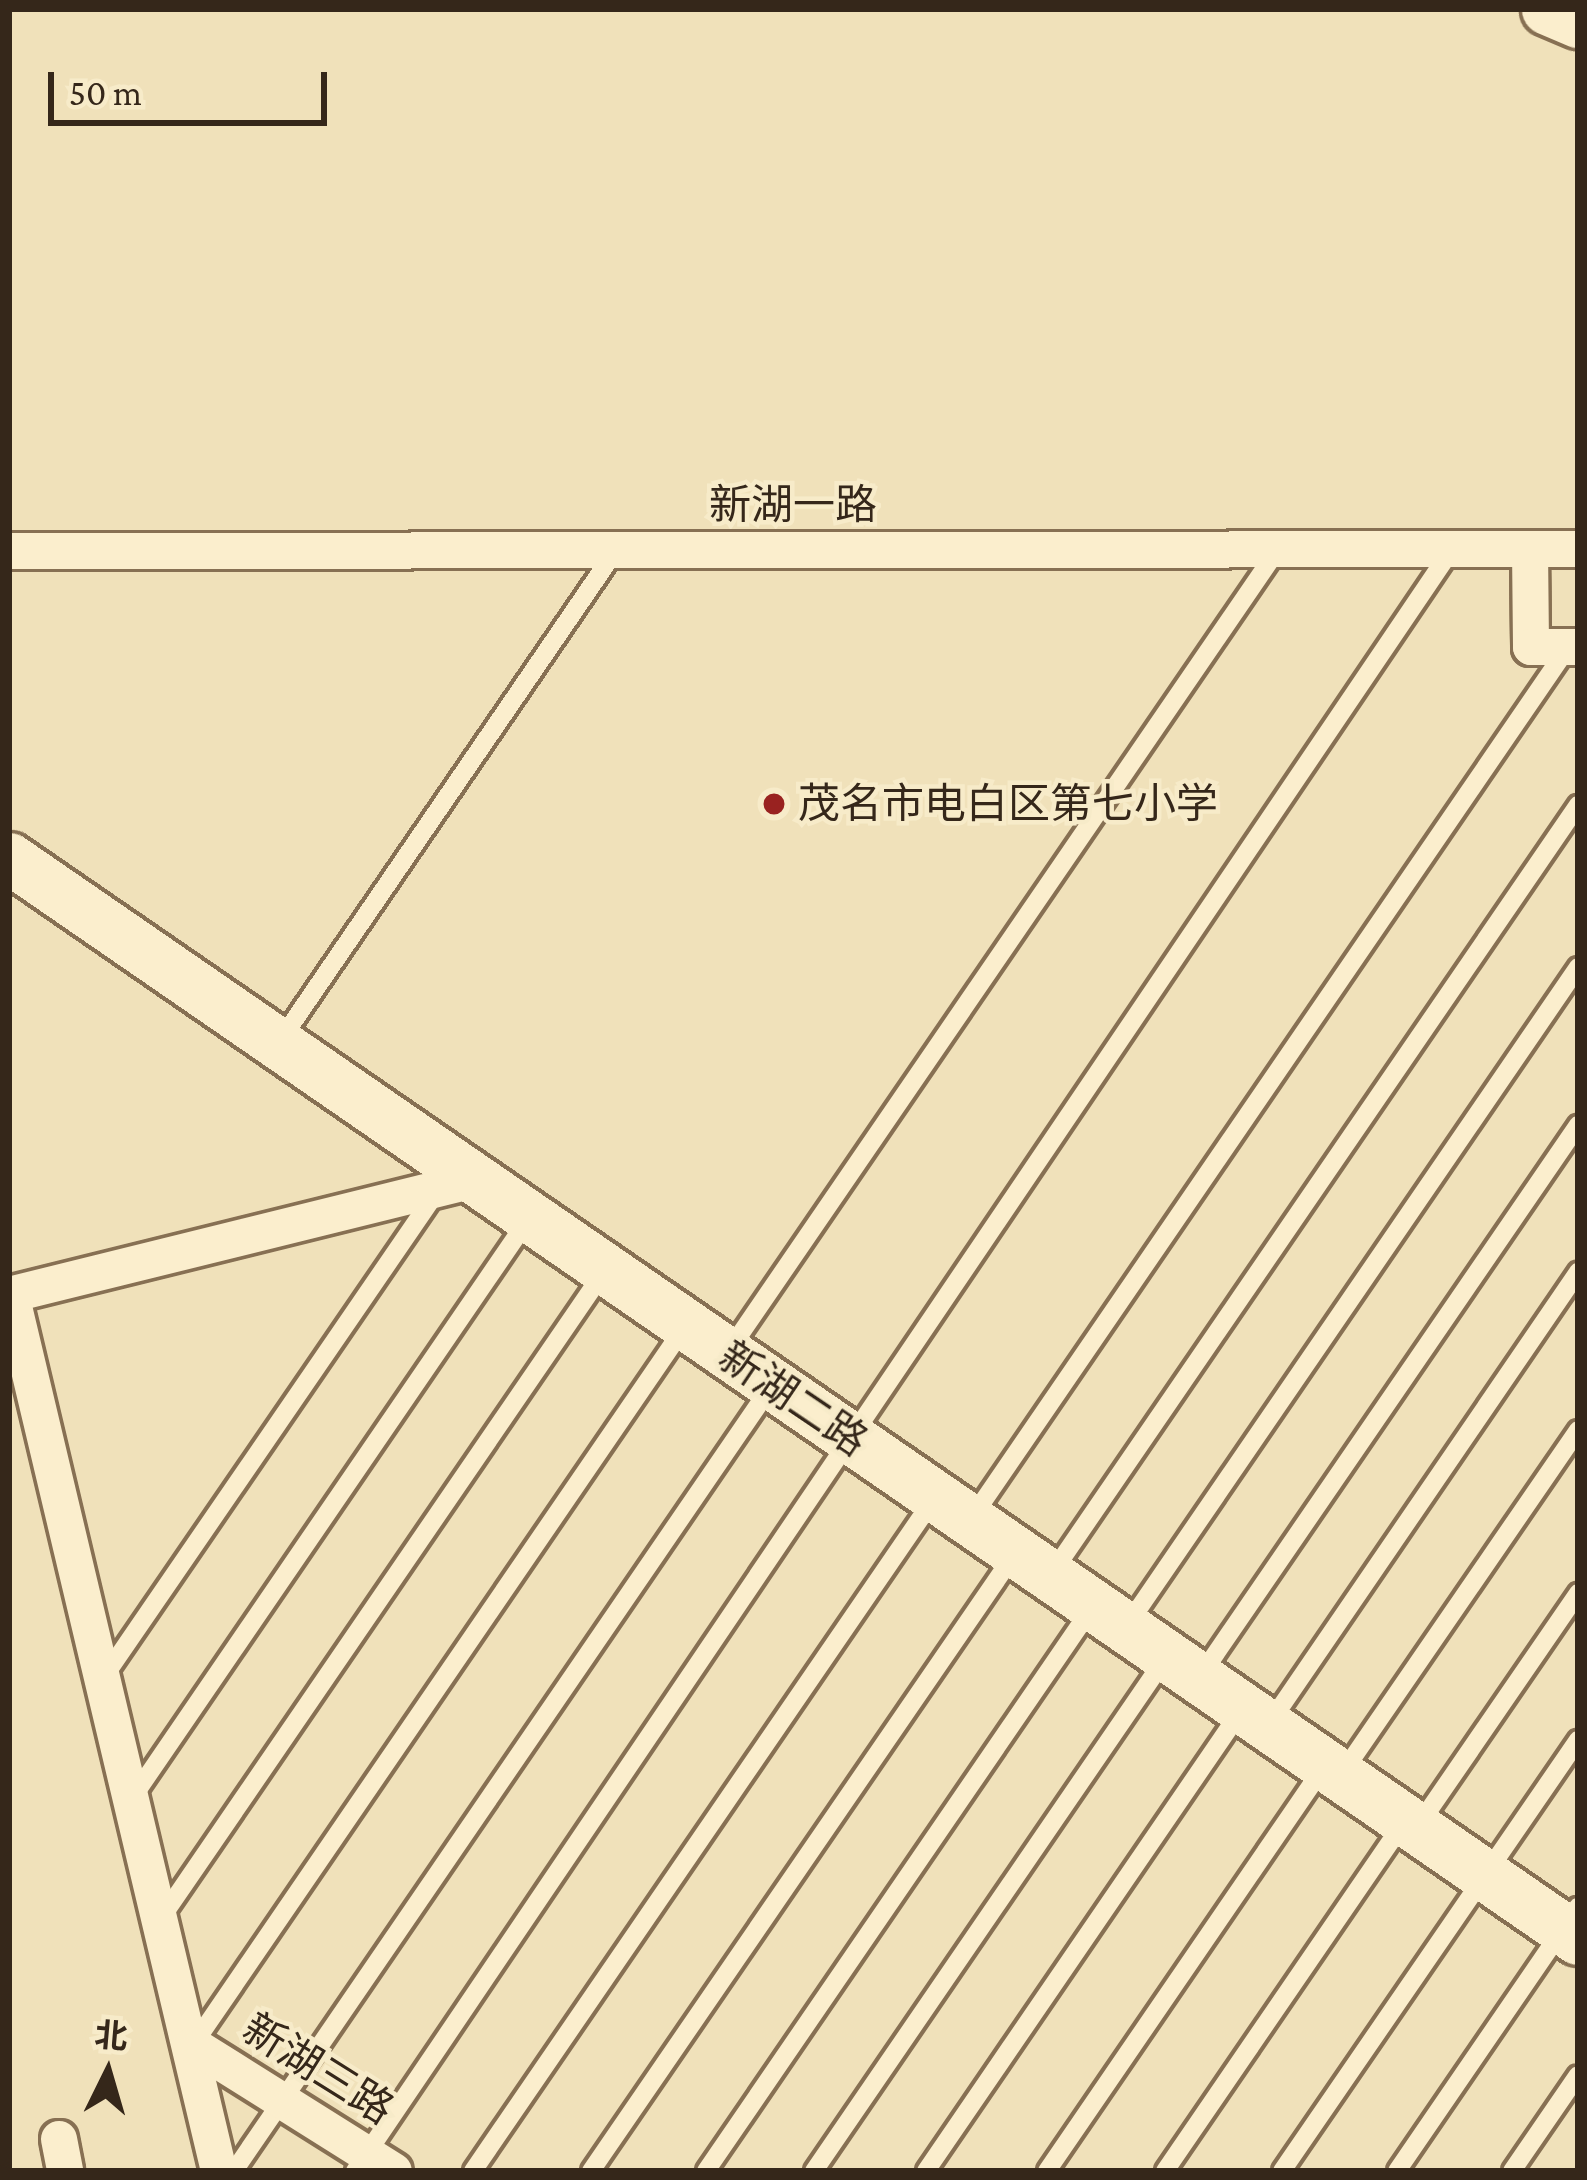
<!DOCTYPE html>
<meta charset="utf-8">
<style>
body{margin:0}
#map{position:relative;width:1587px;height:2180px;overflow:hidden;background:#f0e1ba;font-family:"Crimson Pro","Noto Sans SC",serif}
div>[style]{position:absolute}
.roads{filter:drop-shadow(3px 0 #877053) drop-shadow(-3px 0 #877053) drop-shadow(0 3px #877053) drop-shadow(0 -3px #877053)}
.lane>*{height:18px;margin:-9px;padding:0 9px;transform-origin:9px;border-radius:9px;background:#fbeecd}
.street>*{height:36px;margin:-18px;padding:0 18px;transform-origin:18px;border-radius:18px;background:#fbeecd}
.secondary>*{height:51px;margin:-25.5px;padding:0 25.5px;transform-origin:25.5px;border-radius:25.5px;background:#fbeecd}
.dots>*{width:33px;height:33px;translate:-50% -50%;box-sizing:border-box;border:6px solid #f7ebc9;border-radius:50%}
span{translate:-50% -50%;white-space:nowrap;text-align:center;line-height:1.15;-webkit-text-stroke:9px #f7ebc9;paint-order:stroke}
.street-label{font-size:42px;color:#35271a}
.poi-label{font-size:42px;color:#35271a}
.left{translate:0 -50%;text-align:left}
.frame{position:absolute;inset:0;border:12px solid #35271a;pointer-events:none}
.north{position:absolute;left:48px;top:2012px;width:120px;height:120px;-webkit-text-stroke:9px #f7ebc9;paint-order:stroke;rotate:5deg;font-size:33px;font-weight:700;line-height:48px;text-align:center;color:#35271a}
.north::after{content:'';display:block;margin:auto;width:42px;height:54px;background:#35271a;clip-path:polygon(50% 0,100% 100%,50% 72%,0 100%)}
.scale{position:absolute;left:48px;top:72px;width:279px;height:54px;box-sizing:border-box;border:6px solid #35271a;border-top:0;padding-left:15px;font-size:36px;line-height:42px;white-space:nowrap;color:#35271a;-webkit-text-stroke:9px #f7ebc9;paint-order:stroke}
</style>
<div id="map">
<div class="roads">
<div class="lane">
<div style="left:280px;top:1041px;width:595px;rotate:-55.62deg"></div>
<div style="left:728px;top:1352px;width:973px;rotate:-55.59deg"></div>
<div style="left:971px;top:1519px;width:1057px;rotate:-55.6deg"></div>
<div style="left:1052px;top:1573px;width:931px;rotate:-55.59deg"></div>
<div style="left:1126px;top:1627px;width:800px;rotate:-55.59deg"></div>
<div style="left:1201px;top:1675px;width:667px;rotate:-55.57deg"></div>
<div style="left:104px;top:1677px;width:587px;rotate:-55.55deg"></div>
<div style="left:1269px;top:1724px;width:548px;rotate:-55.64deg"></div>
<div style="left:1343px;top:1772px;width:415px;rotate:-55.5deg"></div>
<div style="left:133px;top:1797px;width:698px;rotate:-55.63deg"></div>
<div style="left:1418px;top:1826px;width:283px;rotate:-55.5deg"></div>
<div style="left:162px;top:1917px;width:781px;rotate:-55.6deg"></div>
<div style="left:193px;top:2045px;width:868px;rotate:-55.61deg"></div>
<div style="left:234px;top:2171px;width:949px;rotate:-55.61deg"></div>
<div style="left:355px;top:2171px;width:1958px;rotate:-55.93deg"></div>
<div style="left:473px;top:2171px;width:814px;rotate:-55.57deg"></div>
<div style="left:591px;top:2171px;width:746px;rotate:-55.54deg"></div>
<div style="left:706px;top:2171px;width:681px;rotate:-55.59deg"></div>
<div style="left:814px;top:2171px;width:619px;rotate:-55.59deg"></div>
<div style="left:926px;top:2171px;width:556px;rotate:-55.62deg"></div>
<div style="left:1047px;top:2171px;width:487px;rotate:-55.6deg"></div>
<div style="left:1165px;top:2171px;width:421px;rotate:-55.6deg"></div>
<div style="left:1282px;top:2171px;width:523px;rotate:-55.52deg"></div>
<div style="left:1397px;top:2171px;width:320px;rotate:-55.6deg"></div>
<div style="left:1512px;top:2171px;width:116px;rotate:-55.5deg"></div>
</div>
<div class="street">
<div style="left:1530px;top:549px;width:98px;rotate:89.4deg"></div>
<div style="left:1531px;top:647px;width:47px"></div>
<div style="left:9px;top:551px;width:1569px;rotate:-0.07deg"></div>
<div style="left:11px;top:1294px;width:901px;rotate:76.66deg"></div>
<div style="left:9px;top:1295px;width:481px;rotate:-13.9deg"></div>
<div style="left:193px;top:2045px;width:237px;rotate:32.1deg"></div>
<div style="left:59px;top:2139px;width:33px;rotate:79deg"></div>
</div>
<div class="secondary">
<div style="left:1547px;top:9px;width:34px;rotate:23deg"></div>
<div style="left:9px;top:858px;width:1905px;rotate:34.57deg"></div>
</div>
</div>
<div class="dots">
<div style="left:774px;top:804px;background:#992220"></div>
</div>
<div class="street-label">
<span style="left:793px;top:505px">新湖一路</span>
<span style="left:793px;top:1399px;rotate:34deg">新湖二路</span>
<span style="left:318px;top:2069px;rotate:32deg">新湖三路</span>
</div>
<div class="poi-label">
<span class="left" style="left:798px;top:804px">茂名市电白区第七小学</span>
</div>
<div class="frame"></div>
<div class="north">北</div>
<div class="scale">50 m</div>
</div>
